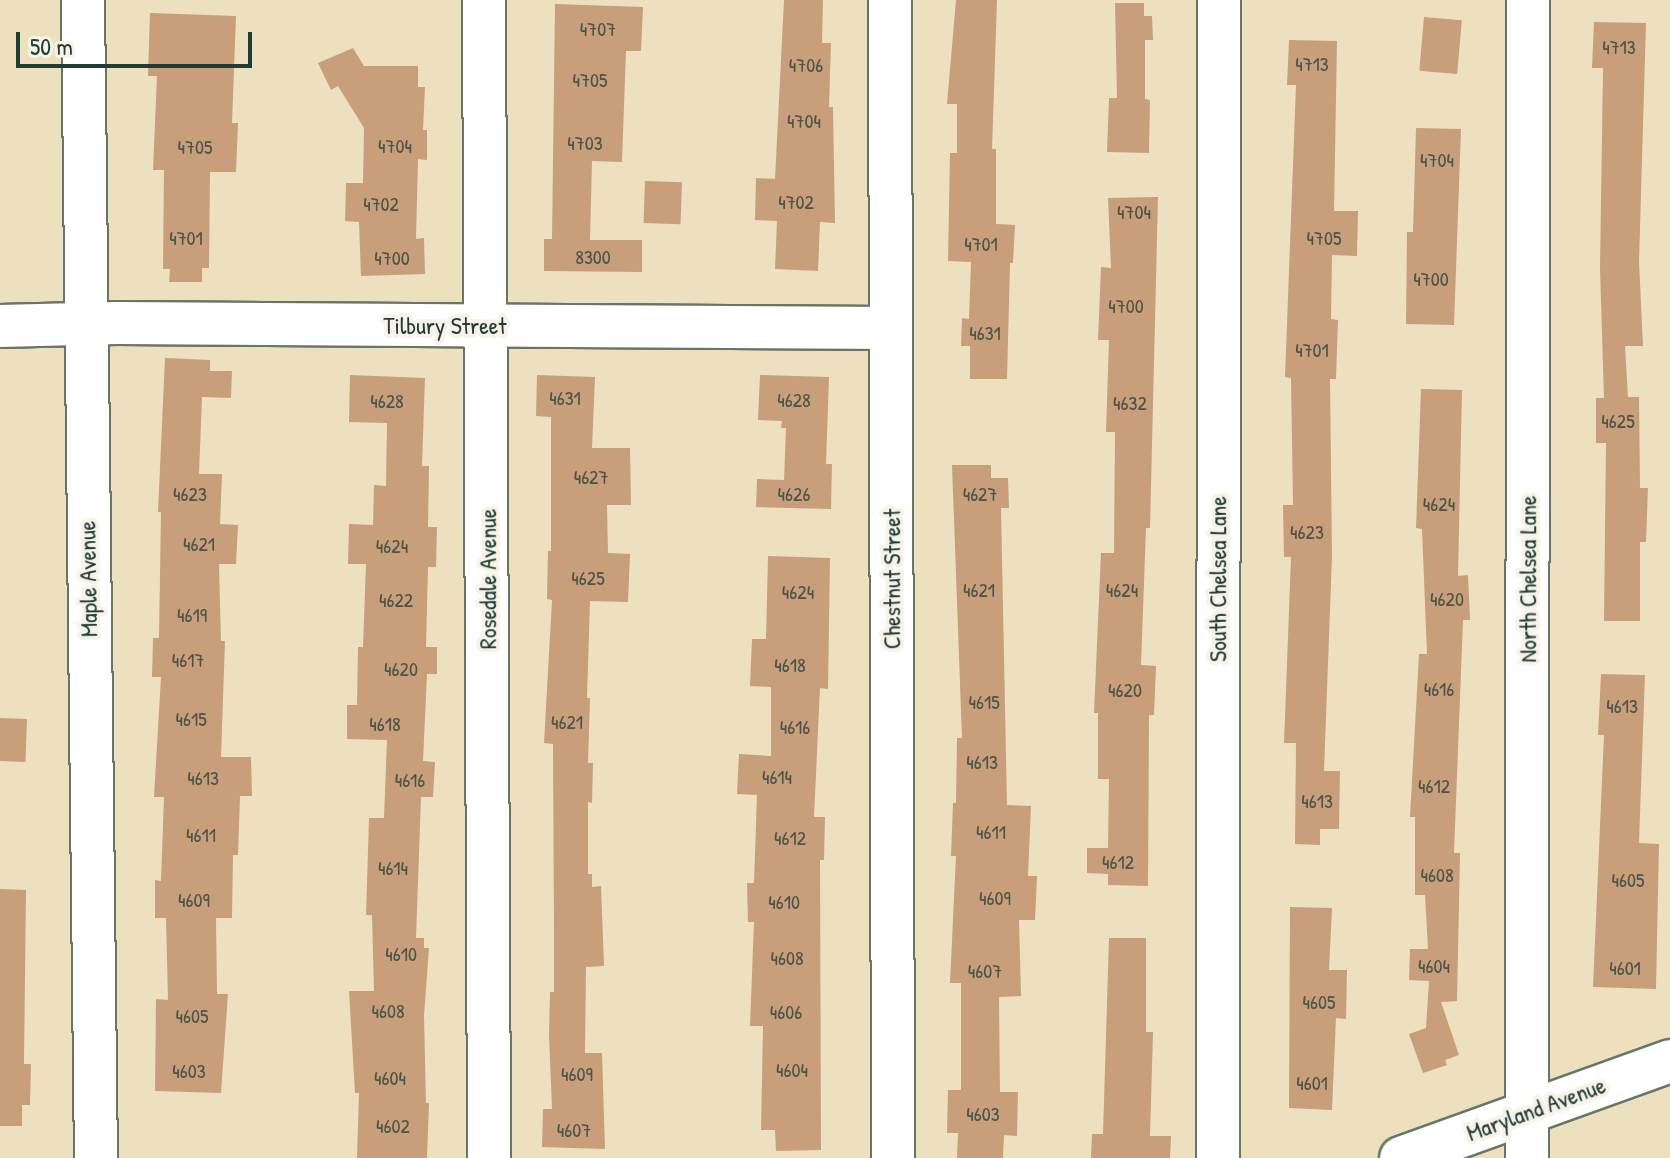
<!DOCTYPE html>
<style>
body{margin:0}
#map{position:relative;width:1670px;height:1158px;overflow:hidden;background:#ece0bf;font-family:"Patrick Hand",sans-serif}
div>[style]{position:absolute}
.building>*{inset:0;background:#c89e7b;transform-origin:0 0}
.roads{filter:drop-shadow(2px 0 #677665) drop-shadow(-2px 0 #677665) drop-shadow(0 2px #677665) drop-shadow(0 -2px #677665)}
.minor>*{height:42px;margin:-21px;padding:0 21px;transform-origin:21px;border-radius:21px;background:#fff}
span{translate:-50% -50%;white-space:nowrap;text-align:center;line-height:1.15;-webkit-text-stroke:8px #f7f3e8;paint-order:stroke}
.number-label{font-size:20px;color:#495546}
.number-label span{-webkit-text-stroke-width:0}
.street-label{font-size:24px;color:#1f3d34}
.scale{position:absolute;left:16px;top:32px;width:236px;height:36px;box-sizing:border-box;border:4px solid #1f3d34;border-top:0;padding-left:10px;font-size:24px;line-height:28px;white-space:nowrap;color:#1f3d34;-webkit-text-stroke:6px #f7f3e8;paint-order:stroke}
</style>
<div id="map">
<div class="building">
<div style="clip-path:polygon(784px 0,823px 0,822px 43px,831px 43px,829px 107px,833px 107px,835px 223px,820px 222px,818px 271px,775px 269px,777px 221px,755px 220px,756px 178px,775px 179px)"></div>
<div style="clip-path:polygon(956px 0,997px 0,992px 149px,996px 149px,996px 224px,1015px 225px,1013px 263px,1010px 263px,1007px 379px,970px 379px,970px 346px,961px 346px,962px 318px,969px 319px,971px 262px,948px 261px,950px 153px,957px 153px,957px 104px,947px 104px)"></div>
<div style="clip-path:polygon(1115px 3px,1144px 3px,1144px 16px,1152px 16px,1153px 40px,1145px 40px,1145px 99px,1150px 100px,1149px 153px,1107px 152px,1109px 98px,1117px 98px)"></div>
<div style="clip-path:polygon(555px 4px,643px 7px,641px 51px,626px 51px,622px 162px,592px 161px,590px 240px,642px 240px,642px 272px,544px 271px,544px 239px,552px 239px)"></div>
<div style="clip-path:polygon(150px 13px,236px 16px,232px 123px,238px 123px,236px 172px,210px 172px,209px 268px,202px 268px,202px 282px,169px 282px,170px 269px,163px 269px,164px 170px,153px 170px,157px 76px,148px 76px)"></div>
<div style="left:1424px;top:17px;width:38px;height:54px;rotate:5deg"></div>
<div style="clip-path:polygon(1594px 22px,1646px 23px,1639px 262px,1643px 346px,1625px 346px,1628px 397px,1639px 397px,1640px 488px,1648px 488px,1646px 542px,1640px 542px,1640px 621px,1604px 621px,1606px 443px,1596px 443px,1596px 398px,1604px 398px,1600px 268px,1603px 68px,1592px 68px)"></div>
<div style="clip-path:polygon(1289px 40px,1337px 41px,1334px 211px,1358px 211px,1357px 256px,1332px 255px,1331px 319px,1338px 320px,1336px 379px,1330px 379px,1332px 556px,1324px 771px,1340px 771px,1339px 829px,1320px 829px,1320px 845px,1295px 844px,1296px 743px,1284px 743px,1291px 557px,1284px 557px,1283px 505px,1293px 505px,1291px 378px,1285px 377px,1296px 85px,1287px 85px)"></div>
<div style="clip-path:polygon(353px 48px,364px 66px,418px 66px,418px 87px,425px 87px,423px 130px,427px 130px,427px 160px,418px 159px,416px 239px,424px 238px,425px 274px,361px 276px,359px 222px,345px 221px,346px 183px,363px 183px,364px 128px,338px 86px,331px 90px,318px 63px)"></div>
<div style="clip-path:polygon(1416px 128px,1461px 129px,1454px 325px,1406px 324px,1407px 232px,1413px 232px)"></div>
<div style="left:645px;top:181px;width:37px;height:42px;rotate:2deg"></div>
<div style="clip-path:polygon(1158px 197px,1150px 528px,1146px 528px,1141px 665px,1156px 666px,1154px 715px,1149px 715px,1148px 886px,1108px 885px,1108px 874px,1087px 873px,1087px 848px,1108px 848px,1109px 779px,1098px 779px,1098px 713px,1094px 713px,1101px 553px,1114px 553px,1115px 432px,1106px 432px,1109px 340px,1098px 340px,1101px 267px,1111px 268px,1108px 198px)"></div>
<div style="clip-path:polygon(165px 358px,210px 360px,210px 371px,232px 371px,231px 398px,202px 397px,199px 474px,222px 474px,220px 524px,238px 525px,236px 564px,219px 564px,221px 641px,225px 641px,221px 757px,251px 757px,252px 796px,240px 796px,238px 855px,233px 855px,232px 918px,216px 918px,217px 994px,228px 994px,221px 1093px,155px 1091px,156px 999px,168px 1000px,166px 918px,155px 918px,155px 880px,161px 881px,164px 797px,154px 797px,161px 677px,152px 677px,153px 638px,159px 638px,161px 512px,158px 512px)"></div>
<div style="clip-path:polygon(350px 375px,425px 378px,422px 466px,429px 466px,428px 527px,437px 527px,436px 567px,428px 567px,426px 647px,437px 647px,437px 674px,427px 674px,423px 761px,435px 762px,433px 797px,421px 797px,416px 938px,424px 938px,424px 948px,429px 948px,424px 1016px,426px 1103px,429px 1103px,427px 1158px,357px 1158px,359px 1093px,355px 1093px,349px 991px,374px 991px,372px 915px,366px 915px,369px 818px,384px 818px,387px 740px,347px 739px,347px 705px,357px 705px,358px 647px,363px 647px,366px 564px,348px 564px,349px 524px,373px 525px,374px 485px,386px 486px,387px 423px,349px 422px)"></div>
<div style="clip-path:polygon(537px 375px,595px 377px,592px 448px,630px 448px,631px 505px,607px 505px,608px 553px,630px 554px,628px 602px,590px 601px,587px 698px,590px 698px,588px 763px,593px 763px,592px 803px,588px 802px,588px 874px,592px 874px,592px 887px,601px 886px,604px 966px,586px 967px,585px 1053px,602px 1053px,605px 1149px,542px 1147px,543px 1109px,552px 1109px,549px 1035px,550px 992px,554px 992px,554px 933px,553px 744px,544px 743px,552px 600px,547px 599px,548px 551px,551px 551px,551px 417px,536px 416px)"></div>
<div style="clip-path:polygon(760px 375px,829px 377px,826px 464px,832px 464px,831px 509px,756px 507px,757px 479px,784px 480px,786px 428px,781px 428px,782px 421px,758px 420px)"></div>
<div style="clip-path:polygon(1421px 389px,1462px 390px,1458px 576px,1468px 575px,1470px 620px,1463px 620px,1454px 853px,1460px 853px,1457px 1001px,1441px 1002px,1459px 1055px,1445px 1060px,1447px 1065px,1423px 1073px,1409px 1034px,1426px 1028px,1429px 981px,1409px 980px,1410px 949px,1428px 949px,1425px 895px,1415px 895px,1415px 817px,1410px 817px,1419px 654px,1427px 654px,1422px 529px,1416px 528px)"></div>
<div style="clip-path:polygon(952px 465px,991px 465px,991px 478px,1008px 478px,1009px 508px,1001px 508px,1007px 805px,1031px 806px,1028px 876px,1037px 876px,1035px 920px,1019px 920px,1021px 996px,999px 997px,1000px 1092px,1018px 1092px,1017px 1136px,1004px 1135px,1003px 1158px,957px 1158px,958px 1133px,947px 1133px,948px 1090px,961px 1090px,961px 983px,950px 983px,956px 856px,951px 856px,953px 803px,956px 803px,957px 738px,962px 738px)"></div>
<div style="clip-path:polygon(768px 556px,830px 558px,828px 689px,820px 688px,814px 817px,825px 817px,824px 860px,820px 860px,821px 1150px,776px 1151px,775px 1130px,761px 1130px,763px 1026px,750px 1026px,754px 922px,748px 922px,747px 883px,754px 883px,757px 795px,737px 794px,739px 754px,771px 756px,771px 687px,750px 686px,752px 639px,766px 639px)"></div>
<div style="clip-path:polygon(1601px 674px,1645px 675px,1639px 843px,1659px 844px,1656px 989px,1593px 987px,1604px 735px,1598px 735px)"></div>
<div style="left:0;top:718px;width:27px;height:43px;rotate:2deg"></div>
<div style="clip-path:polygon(0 889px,26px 890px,24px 1064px,31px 1064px,30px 1105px,22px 1105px,22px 1126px,0 1126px)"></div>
<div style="clip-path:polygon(1290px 907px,1332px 908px,1329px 970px,1347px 970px,1346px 1019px,1336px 1018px,1332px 1110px,1289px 1108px)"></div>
<div style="clip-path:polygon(1109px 938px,1146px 938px,1146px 1032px,1153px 1032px,1150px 1136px,1171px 1136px,1170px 1158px,1091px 1158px,1092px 1134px,1103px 1134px)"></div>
</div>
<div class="roads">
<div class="minor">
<div style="left:83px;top:0;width:1158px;rotate:89.36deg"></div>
<div style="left:484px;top:0;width:1158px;rotate:89.75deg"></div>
<div style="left:890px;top:0;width:1158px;rotate:89.85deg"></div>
<div style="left:0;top:326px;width:117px;rotate:-1.5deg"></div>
<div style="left:117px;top:323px;width:774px;rotate:0.37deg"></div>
<div style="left:1218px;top:1158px;width:1158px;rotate:-89.95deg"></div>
<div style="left:1401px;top:1158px;width:286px;rotate:-19.8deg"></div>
<div style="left:1527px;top:1158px;width:1158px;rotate:-89.95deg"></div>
</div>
</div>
<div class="number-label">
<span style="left:598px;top:28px">4707</span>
<span style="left:1619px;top:46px">4713</span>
<span style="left:1312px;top:63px">4713</span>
<span style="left:806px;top:64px">4706</span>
<span style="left:590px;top:79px">4705</span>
<span style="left:804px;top:120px">4704</span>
<span style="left:585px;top:142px">4703</span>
<span style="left:395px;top:145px">4704</span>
<span style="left:195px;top:146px">4705</span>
<span style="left:1437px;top:159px">4704</span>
<span style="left:796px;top:201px">4702</span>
<span style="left:381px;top:203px">4702</span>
<span style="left:1134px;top:211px">4704</span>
<span style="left:186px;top:237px">4701</span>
<span style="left:1324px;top:237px">4705</span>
<span style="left:981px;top:243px">4701</span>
<span style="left:593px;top:256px">8300</span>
<span style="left:392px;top:257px">4700</span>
<span style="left:1431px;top:278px">4700</span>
<span style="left:1126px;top:305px">4700</span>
<span style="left:985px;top:332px">4631</span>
<span style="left:1312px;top:349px">4701</span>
<span style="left:565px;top:397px">4631</span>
<span style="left:794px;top:399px">4628</span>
<span style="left:387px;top:400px">4628</span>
<span style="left:1130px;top:402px">4632</span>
<span style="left:1618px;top:420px">4625</span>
<span style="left:591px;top:476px">4627</span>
<span style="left:190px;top:493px">4623</span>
<span style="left:794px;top:493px">4626</span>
<span style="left:980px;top:493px">4627</span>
<span style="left:1439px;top:503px">4624</span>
<span style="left:1307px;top:531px">4623</span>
<span style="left:199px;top:543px">4621</span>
<span style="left:392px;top:545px">4624</span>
<span style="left:588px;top:577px">4625</span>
<span style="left:979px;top:589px">4621</span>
<span style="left:1122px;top:589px">4624</span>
<span style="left:798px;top:591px">4624</span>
<span style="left:1447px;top:598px">4620</span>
<span style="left:396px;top:599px">4622</span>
<span style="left:192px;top:614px">4619</span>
<span style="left:188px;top:659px">4617</span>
<span style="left:790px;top:664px">4618</span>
<span style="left:401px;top:668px">4620</span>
<span style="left:1439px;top:688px">4616</span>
<span style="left:1125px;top:689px">4620</span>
<span style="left:984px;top:701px">4615</span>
<span style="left:1622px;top:705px">4613</span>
<span style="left:191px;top:718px">4615</span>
<span style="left:567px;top:721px">4621</span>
<span style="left:385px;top:723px">4618</span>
<span style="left:795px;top:726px">4616</span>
<span style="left:982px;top:761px">4613</span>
<span style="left:777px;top:776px">4614</span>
<span style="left:203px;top:777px">4613</span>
<span style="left:410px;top:779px">4616</span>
<span style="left:1434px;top:785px">4612</span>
<span style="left:1317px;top:800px">4613</span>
<span style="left:991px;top:831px">4611</span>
<span style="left:201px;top:834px">4611</span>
<span style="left:790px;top:837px">4612</span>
<span style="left:1118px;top:861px">4612</span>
<span style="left:393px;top:867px">4614</span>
<span style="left:1437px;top:874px">4608</span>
<span style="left:1628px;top:879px">4605</span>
<span style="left:995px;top:897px">4609</span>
<span style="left:194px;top:899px">4609</span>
<span style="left:784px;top:901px">4610</span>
<span style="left:401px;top:953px">4610</span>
<span style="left:787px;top:957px">4608</span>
<span style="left:1434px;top:965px">4604</span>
<span style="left:1625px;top:967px">4601</span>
<span style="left:985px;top:970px">4607</span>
<span style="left:1319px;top:1001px">4605</span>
<span style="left:388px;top:1010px">4608</span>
<span style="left:786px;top:1011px">4606</span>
<span style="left:192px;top:1015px">4605</span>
<span style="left:792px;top:1069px">4604</span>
<span style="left:189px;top:1070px">4603</span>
<span style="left:577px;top:1073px">4609</span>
<span style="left:390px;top:1077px">4604</span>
<span style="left:1312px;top:1082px">4601</span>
<span style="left:983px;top:1113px">4603</span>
<span style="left:393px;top:1125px">4602</span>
<span style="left:574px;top:1129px">4607</span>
</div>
<div class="street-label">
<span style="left:445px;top:326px">Tilbury Street</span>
<span style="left:88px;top:579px;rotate:-91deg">Maple Avenue</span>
<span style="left:488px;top:579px;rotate:-90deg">Rosedale Avenue</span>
<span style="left:892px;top:579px;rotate:-90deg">Chestnut Street</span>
<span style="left:1218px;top:579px;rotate:-90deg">South Chelsea Lane</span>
<span style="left:1528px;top:579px;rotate:-90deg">North Chelsea Lane</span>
<span style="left:1536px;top:1109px;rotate:-20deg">Maryland Avenue</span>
</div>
<div class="scale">50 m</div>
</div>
